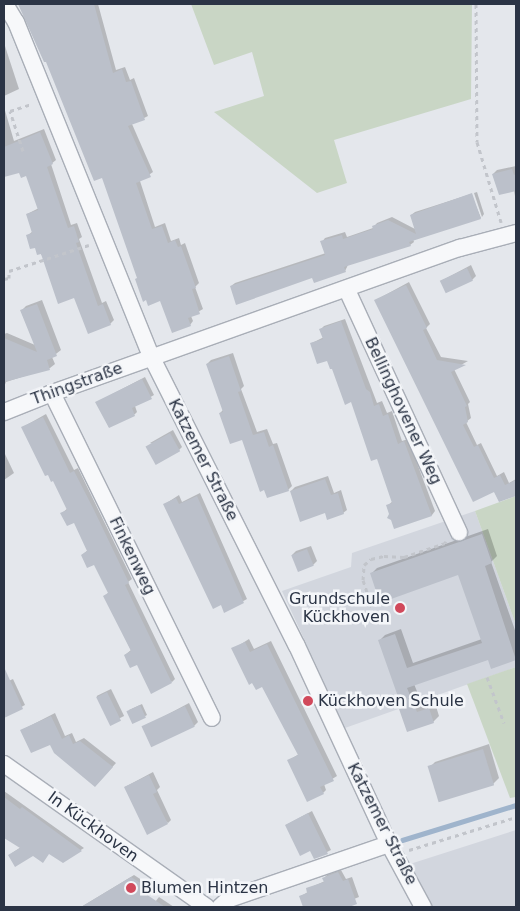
<!DOCTYPE html>
<meta charset="utf-8">
<style>
body{margin:0}
#map{position:relative;width:520px;height:911px;overflow:hidden;background:#e4e7ec;font-family:"DejaVu Sans",sans-serif}
div>[style]{position:absolute}
.built>*{inset:0;background:#d2d6de}
.green>*{inset:0;background:#c9d6c5}
.shadow>*{inset:0;background:#0003;transform-origin:0 0}
.stream>*{height:5px;margin:-2.5px;padding:0 2.5px;transform-origin:2.5px;border-radius:2.5px;background:#9fb4cc}
.building>*{inset:0;background:#bbc0ca;transform-origin:0 0}
.path>*{height:3px;margin-top:-1.5px;transform-origin:0;background:repeating-linear-gradient(90deg,#c2c5cb 0 4px,transparent 0 8px)}
.roads{filter:drop-shadow(1px 0 #a9aeb7) drop-shadow(-1px 0 #a9aeb7) drop-shadow(0 1px #a9aeb7) drop-shadow(0 -1px #a9aeb7)}
.minor>*{height:16px;margin:-8px;padding:0 8px;transform-origin:8px;border-radius:8px;background:#f7f8fa}
.dots>*{width:14px;height:14px;translate:-50% -50%;box-sizing:border-box;border:2px solid #f4f6f9;border-radius:50%}
span{translate:-50% -50%;white-space:nowrap;text-align:center;line-height:1.15;-webkit-text-stroke:5px #f4f6f9;paint-order:stroke}
.street-label{font-size:16px;color:#2b3445}
.poi-label{font-size:16px;color:#2b3445}
.right{translate:-100% -50%;text-align:right}
.left{translate:0 -50%;text-align:left}
.frame{position:absolute;inset:0;border:5px solid #2b3445;pointer-events:none}
</style>
<div id="map">
<div class="built">
<div style="clip-path:polygon(475px 511px,516px 625px,516px 667px,345px 728px,282px 591px,351px 567px,352px 553px)"></div>
<div style="clip-path:polygon(516px 830px,516px 907px,431px 907px,410px 864px)"></div>
</div>
<div class="green">
<div style="clip-path:polygon(191px 4px,472px 4px,471px 99px,334px 140px,347px 183px,317px 193px,214px 112px,264px 96px,252px 52px,214px 65px)"></div>
<div style="clip-path:polygon(516px 496px,516px 625px,475px 511px)"></div>
<div style="clip-path:polygon(516px 667px,516px 797px,510px 798px,467px 684px)"></div>
</div>
<div class="shadow">
<div style="clip-path:polygon(21px 4px,98px 4px,116px 70px,125px 67px,130px 80px,134px 78px,148px 116px,132px 124px,153px 172px,140px 181px,155px 227px,165px 223px,171px 241px,179px 238px,181px 245px,185px 243px,199px 283px,195px 287px,203px 309px,191px 316px,193px 321px,190px 325px,161px 300px,147px 299px,103px 177px,20px 5px)"></div>
<div style="clip-path:polygon(4px 43px,19px 89px,4px 96px)"></div>
<div style="clip-path:polygon(4px 107px,14px 141px,44px 129px,56px 160px,51px 164px,71px 225px,77px 223px,82px 237px,79px 239px,102px 303px,106px 301px,114px 320px,110px 324px,74px 297px,27px 236px,33px 231px,27px 214px,39px 208px,27px 174px,20px 171px,4px 176px)"></div>
<div style="clip-path:polygon(516px 166px,516px 196px,515px 196px,514px 190px,493px 174px,497px 170px)"></div>
<div style="clip-path:polygon(477px 192px,484px 214px,482px 217px,474px 193px)"></div>
<div style="clip-path:polygon(471px 194px,481px 218px,413px 239px,414px 242px,410px 245px,348px 265px,345px 271px,231px 286px,235px 283px,326px 253px,322px 242px,325px 238px,345px 232px,347px 237px,373px 228px,377px 223px,392px 217px,415px 229px,411px 215px,415px 212px)"></div>
<div style="clip-path:polygon(471px 265px,476px 276px,472px 280px,441px 281px)"></div>
<div style="clip-path:polygon(409px 282px,430px 324px,426px 328px,441px 357px,468px 361px,454px 369px,470px 402px,468px 404px,471px 418px,466px 422px,477px 445px,481px 443px,497px 476px,504px 472px,509px 483px,516px 479px,516px 495px,500px 501px,376px 300px)"></div>
<div style="clip-path:polygon(42px 300px,61px 350px,52px 357px,55px 364px,50px 368px,6px 382px,4px 387px,4px 334px,7px 333px,35px 345px,21px 311px,26px 306px)"></div>
<div style="clip-path:polygon(345px 319px,377px 403px,382px 401px,387px 413px,392px 411px,402px 441px,408px 439px,435px 511px,432px 515px,395px 527px,387px 506px,393px 501px,378px 457px,352px 401px,333px 367px,312px 343px,324px 337px,321px 329px,324px 326px)"></div>
<div style="clip-path:polygon(233px 353px,244px 386px,241px 389px,257px 432px,267px 429px,273px 444px,277px 443px,292px 486px,288px 490px,220px 413px,223px 410px,207px 364px,211px 360px)"></div>
<div style="clip-path:polygon(145px 377px,154px 395px,135px 406px,137px 412px,135px 414px,109px 427px,97px 402px)"></div>
<div style="clip-path:polygon(46px 414px,74px 470px,78px 468px,132px 579px,128px 582px,175px 679px,172px 682px,125px 655px,131px 650px,105px 596px,109px 592px,94px 563px,82px 555px,88px 550px,74px 521px,62px 513px,68px 508px,54px 479px,23px 427px)"></div>
<div style="clip-path:polygon(173px 430px,182px 447px,179px 450px,150px 443px)"></div>
<div style="clip-path:polygon(4px 452px,14px 473px,4px 480px)"></div>
<div style="clip-path:polygon(328px 476px,334px 493px,341px 490px,347px 510px,343px 513px,325px 512px,291px 491px,295px 487px)"></div>
<div style="clip-path:polygon(200px 493px,247px 599px,225px 611px,165px 504px,179px 495px,182px 502px)"></div>
<div style="clip-path:polygon(488px 529px,497px 556px,491px 562px,516px 633px,516px 659px,492px 668px,489px 659px,414px 684px,423px 706px,435px 703px,439px 716px,433px 722px,403px 707px,379px 641px,385px 635px,401px 629px,413px 663px,482px 639px,459px 574px,371px 574px,377px 568px)"></div>
<div style="clip-path:polygon(311px 546px,317px 561px,313px 565px,292px 555px,296px 551px)"></div>
<div style="clip-path:polygon(249px 639px,254px 649px,271px 641px,296px 692px,337px 776px,324px 784px,326px 790px,323px 793px,288px 761px,299px 754px,263px 685px,233px 649px)"></div>
<div style="clip-path:polygon(13px 679px,25px 705px,4px 716px,4px 683px)"></div>
<div style="left:111px;top:689px;width:30px;height:16px;rotate:64deg"></div>
<div style="clip-path:polygon(189px 703px,198px 722px,194px 726px,144px 727px)"></div>
<div style="clip-path:polygon(142px 704px,147px 715px,133px 723px,129px 710px)"></div>
<div style="clip-path:polygon(55px 713px,65px 736px,72px 733px,76px 742px,84px 738px,116px 763px,95px 786px,50px 744px,22px 730px)"></div>
<div style="clip-path:polygon(489px 744px,499px 778px,493px 784px,429px 768px,435px 762px)"></div>
<div style="clip-path:polygon(153px 772px,160px 787px,157px 790px,171px 820px,168px 823px,125px 787px)"></div>
<div style="clip-path:polygon(4px 791px,84px 848px,63px 861px,49px 852px,33px 855px,12px 853px,21px 847px,4px 835px)"></div>
<div style="clip-path:polygon(312px 811px,331px 850px,315px 858px,311px 849px,286px 825px)"></div>
<div style="clip-path:polygon(341px 870px,346px 879px,352px 877px,359px 897px,334px 907px,304px 907px,301px 896px,308px 892px,307px 889px,325px 881px,324px 878px,327px 875px)"></div>
<div style="clip-path:polygon(134px 875px,154px 888px,123px 907px,81px 907px)"></div>
<div style="clip-path:polygon(159px 897px,174px 907px,151px 907px)"></div>
</div>
<div class="stream">
<div style="left:402px;top:840px;width:119px;rotate:-17.1deg"></div>
</div>
<div class="building">
<div style="clip-path:polygon(18px 4px,94px 4px,113px 73px,122px 69px,126px 82px,131px 81px,145px 120px,128px 126px,151px 177px,136px 183px,152px 229px,162px 226px,168px 243px,175px 240px,178px 247px,181px 246px,196px 288px,192px 289px,200px 314px,188px 318px,191px 326px,172px 333px,160px 301px,148px 306px,146px 300px,143px 302px,135px 279px,137px 278px,102px 178px,94px 181px,46px 62px,44px 62px)"></div>
<div style="clip-path:polygon(40px 132px,53px 164px,47px 167px,68px 228px,74px 226px,79px 242px,76px 243px,98px 306px,103px 304px,111px 325px,88px 334px,74px 298px,58px 304px,41px 254px,37px 255px,35px 248px,30px 249px,26px 235px,32px 233px,26px 214px,38px 210px,26px 176px,21px 178px,19px 173px,4px 177px,4px 147px)"></div>
<div style="clip-path:polygon(512px 169px,514px 175px,516px 174px,516px 191px,499px 195px,492px 174px)"></div>
<div style="clip-path:polygon(472px 193px,481px 219px,409px 242px,411px 246px,344px 267px,346px 272px,314px 283px,312px 278px,236px 305px,230px 286px,325px 255px,320px 241px,342px 235px,343px 239px,373px 229px,372px 226px,388px 220px,416px 234px,410px 215px)"></div>
<div style="left:467px;top:268px;width:14px;height:30px;rotate:65deg"></div>
<div style="clip-path:polygon(406px 285px,427px 328px,423px 330px,437px 360px,466px 365px,451px 372px,467px 406px,465px 407px,468px 422px,463px 425px,474px 447px,478px 445px,494px 478px,500px 475px,505px 485px,516px 480px,516px 496px,499px 502px,494px 492px,473px 502px,374px 300px)"></div>
<div style="clip-path:polygon(37px 304px,57px 356px,47px 360px,50px 370px,4px 382px,4px 338px,37px 352px,20px 310px)"></div>
<div style="clip-path:polygon(341px 321px,366px 389px,370px 392px,374px 406px,379px 404px,383px 416px,388px 414px,398px 444px,404px 441px,432px 516px,394px 529px,391px 520px,387px 518px,389px 514px,386px 505px,392px 503px,377px 459px,371px 461px,351px 402px,345px 405px,332px 369px,330px 369px,327px 361px,317px 364px,310px 343px,323px 339px,319px 329px)"></div>
<div style="clip-path:polygon(229px 356px,241px 391px,238px 392px,253px 435px,264px 432px,269px 447px,273px 445px,289px 491px,267px 498px,264px 490px,260px 492px,242px 440px,230px 444px,219px 413px,223px 412px,206px 364px)"></div>
<div style="clip-path:polygon(142px 379px,152px 399px,132px 408px,135px 416px,109px 428px,95px 402px)"></div>
<div style="clip-path:polygon(43px 417px,70px 473px,74px 471px,93px 508px,129px 583px,125px 585px,172px 683px,151px 694px,137px 665px,130px 668px,127px 662px,124px 655px,131px 651px,103px 596px,108px 593px,94px 565px,87px 568px,81px 555px,87px 551px,74px 523px,67px 526px,60px 513px,67px 510px,53px 481px,51px 482px,48px 475px,45px 476px,21px 427px)"></div>
<div style="left:170px;top:433px;width:21px;height:28px;rotate:61deg"></div>
<div style="clip-path:polygon(325px 479px,331px 495px,338px 493px,344px 514px,327px 520px,325px 513px,300px 522px,290px 491px)"></div>
<div style="clip-path:polygon(197px 496px,244px 603px,224px 613px,221px 605px,213px 609px,163px 504px,176px 498px,179px 504px)"></div>
<div style="clip-path:polygon(482px 534px,492px 563px,485px 566px,516px 660px,491px 669px,488px 660px,407px 688px,417px 712px,429px 708px,434px 723px,407px 732px,399px 709px,402px 708px,378px 640px,395px 634px,407px 668px,482px 643px,458px 575px,380px 603px,370px 573px)"></div>
<div style="left:307px;top:549px;width:18px;height:17px;rotate:68deg"></div>
<div style="clip-path:polygon(245px 642px,250px 652px,267px 644px,334px 781px,320px 787px,324px 794px,307px 802px,287px 760px,298px 755px,262px 687px,256px 690px,252px 683px,249px 685px,231px 648px)"></div>
<div style="clip-path:polygon(4px 667px,23px 709px,4px 718px)"></div>
<div style="left:107px;top:692px;width:32px;height:12px;rotate:64deg"></div>
<div style="left:140px;top:705px;width:14px;height:15px;rotate:65deg"></div>
<div style="left:185px;top:706px;width:23px;height:48px;rotate:65deg"></div>
<div style="clip-path:polygon(51px 716px,62px 739px,69px 735px,73px 744px,80px 741px,113px 767px,95px 787px,54px 753px,50px 745px,31px 753px,20px 730px)"></div>
<div style="left:483px;top:749px;width:38px;height:58px;rotate:73deg"></div>
<div style="clip-path:polygon(149px 775px,157px 792px,153px 794px,168px 824px,147px 835px,124px 787px)"></div>
<div style="clip-path:polygon(4px 797px,20px 809px,22px 807px,82px 851px,63px 863px,49px 854px,43px 863px,33px 856px,15px 867px,8px 855px,20px 848px,4px 838px)"></div>
<div style="clip-path:polygon(308px 813px,328px 854px,314px 859px,310px 851px,300px 856px,285px 825px)"></div>
<div style="clip-path:polygon(338px 872px,343px 881px,348px 879px,357px 904px,349px 907px,303px 907px,299px 896px,307px 893px,306px 888px,324px 882px,322px 878px)"></div>
<div style="clip-path:polygon(131px 877px,153px 891px,146px 894px,165px 907px,81px 907px)"></div>
</div>
<div class="path">
<div style="left:476px;top:4px;width:138px;rotate:89.6deg"></div>
<div style="left:477px;top:142px;width:84px;rotate:73.3deg"></div>
<div style="left:23px;top:151px;width:42px;rotate:-108deg"></div>
<div style="left:10px;top:111px;width:23px;rotate:-18deg"></div>
<div style="left:4px;top:279px;width:5px;rotate:-11deg"></div>
<div style="left:9px;top:278px;width:7px;rotate:-90deg"></div>
<div style="left:9px;top:271px;width:84px;rotate:-18deg"></div>
<div style="left:377px;top:622px;width:44px;rotate:-108.4deg"></div>
<div style="left:363px;top:580px;width:15px;rotate:-86deg"></div>
<div style="left:364px;top:565px;width:9px;rotate:-41deg"></div>
<div style="left:371px;top:559px;width:13px;rotate:-13deg"></div>
<div style="left:384px;top:556px;width:20px;rotate:3deg"></div>
<div style="left:404px;top:557px;width:43px;rotate:-18.9deg"></div>
<div style="left:445px;top:543px;width:2px;rotate:-63deg"></div>
<div style="left:487px;top:677px;width:49px;rotate:69.7deg"></div>
<div style="left:409px;top:850px;width:112px;rotate:-17.1deg"></div>
</div>
<div class="roads">
<div class="minor">
<div style="left:5px;top:4px;width:21px;rotate:59deg"></div>
<div style="left:16px;top:22px;width:362px;rotate:68deg"></div>
<div style="left:152px;top:358px;width:322px;rotate:63.3deg"></div>
<div style="left:297px;top:646px;width:218px;rotate:65.1deg"></div>
<div style="left:389px;top:844px;width:72px;rotate:61.6deg"></div>
<div style="left:347px;top:290px;width:267px;rotate:65.2deg"></div>
<div style="left:52px;top:393px;width:362px;rotate:63.8deg"></div>
<div style="left:4px;top:412px;width:52px;rotate:-21.6deg"></div>
<div style="left:52px;top:393px;width:433px;rotate:-19.6deg"></div>
<div style="left:460px;top:248px;width:58px;rotate:-15deg"></div>
<div style="left:4px;top:764px;width:248px;rotate:35.2deg"></div>
<div style="left:220px;top:907px;width:12px;rotate:-42deg"></div>
<div style="left:229px;top:899px;width:169px;rotate:-19deg"></div>
</div>
</div>
<div class="dots">
<div style="left:400px;top:608px;background:#d1495b"></div>
<div style="left:308px;top:701px;background:#d1495b"></div>
<div style="left:131px;top:888px;background:#d1495b"></div>
</div>
<div class="street-label">
<span style="left:77px;top:384px;rotate:-20deg">Thingstraße</span>
<span style="left:403px;top:411px;rotate:65deg">Bellinghovener Weg</span>
<span style="left:203px;top:460px;rotate:63deg">Katzemer Straße</span>
<span style="left:132px;top:556px;rotate:64deg">Finkenweg</span>
<span style="left:382px;top:824px;rotate:63deg">Katzemer Straße</span>
<span style="left:93px;top:827px;rotate:36deg">In Kückhoven</span>
</div>
<div class="poi-label">
<span class="right" style="left:390px;top:608px">Grundschule<br>Kückhoven</span>
<span class="left" style="left:318px;top:701px">Kückhoven Schule</span>
<span class="left" style="left:141px;top:888px">Blumen Hintzen</span>
</div>
<div class="frame"></div>
</div>
